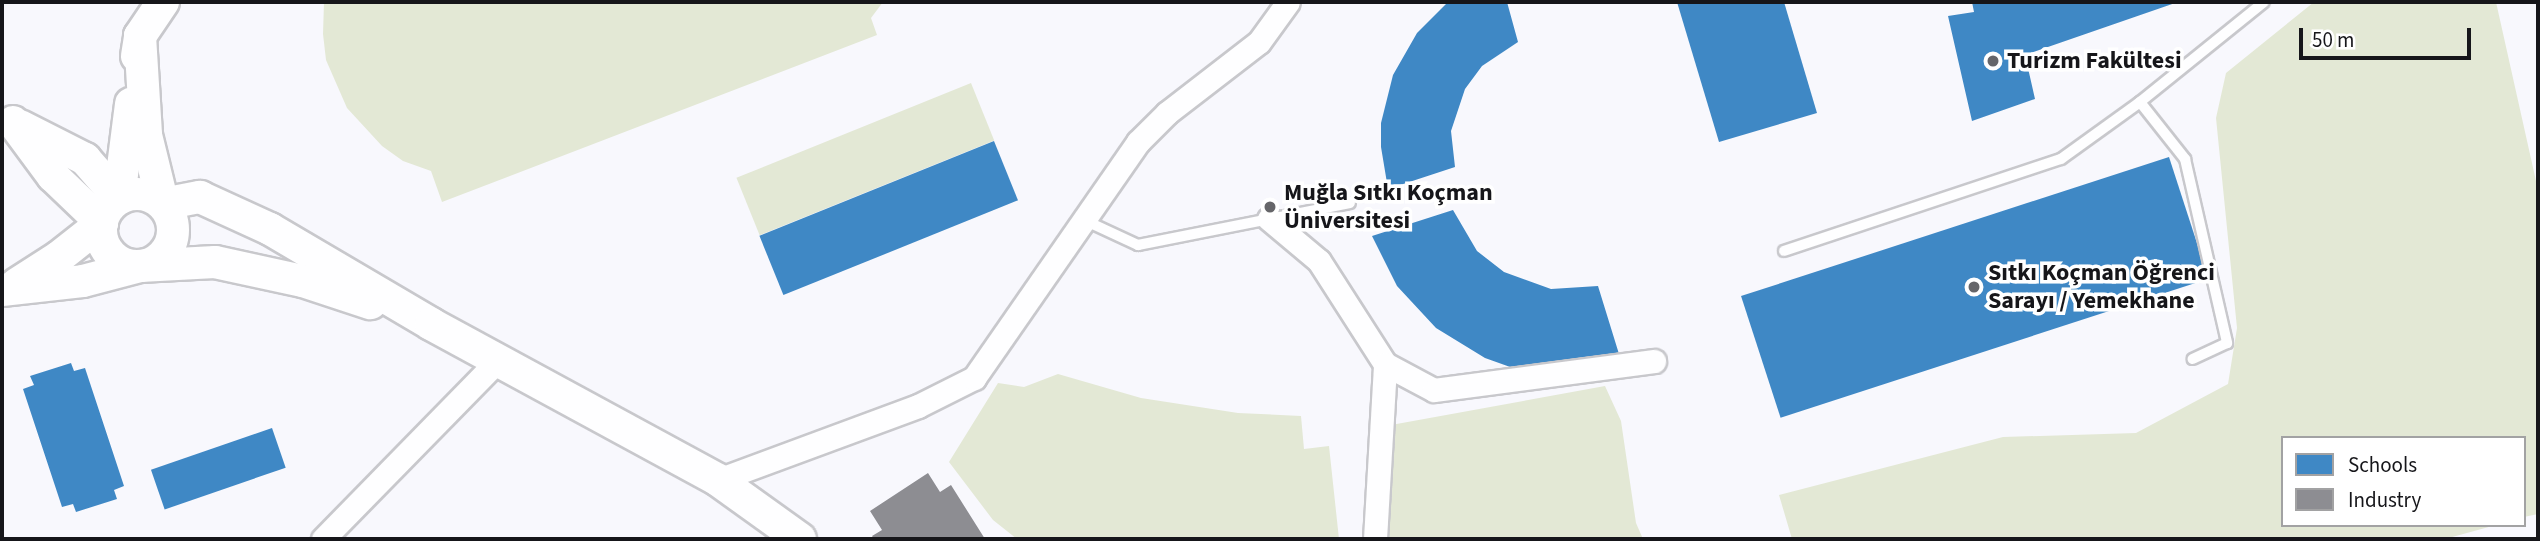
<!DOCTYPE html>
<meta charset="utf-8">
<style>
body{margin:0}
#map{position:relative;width:2540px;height:541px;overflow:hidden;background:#f8f8fd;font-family:"Source Sans 3",sans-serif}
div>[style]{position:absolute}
.green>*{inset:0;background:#e3e8d5;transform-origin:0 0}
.schools>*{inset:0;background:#3f88c5;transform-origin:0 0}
.industry>*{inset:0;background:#8d8d92}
.roads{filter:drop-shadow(2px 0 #c8c8cc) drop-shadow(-2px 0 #c8c8cc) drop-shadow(0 2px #c8c8cc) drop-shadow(0 -2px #c8c8cc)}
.lane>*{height:10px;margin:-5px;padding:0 5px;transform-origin:5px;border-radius:5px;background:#fefeff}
.street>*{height:23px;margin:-11.5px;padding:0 11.5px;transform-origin:11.5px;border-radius:11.5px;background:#fefeff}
.secondary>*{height:32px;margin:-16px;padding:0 16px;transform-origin:16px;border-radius:16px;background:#fefeff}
.secondary>.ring{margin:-16px;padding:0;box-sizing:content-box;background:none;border:32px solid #fefeff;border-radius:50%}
.dots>*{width:19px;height:19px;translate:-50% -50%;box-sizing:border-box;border:4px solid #fff;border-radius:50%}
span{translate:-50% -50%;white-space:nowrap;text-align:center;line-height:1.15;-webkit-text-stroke:7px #fff;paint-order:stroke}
.poi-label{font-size:24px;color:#16161a;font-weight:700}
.left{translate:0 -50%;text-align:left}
.frame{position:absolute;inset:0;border:4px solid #16161a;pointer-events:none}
.legend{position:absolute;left:2281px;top:436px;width:245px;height:91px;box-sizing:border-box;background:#fff;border:2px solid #a2a2a3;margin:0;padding:9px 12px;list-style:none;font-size:21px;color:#16161a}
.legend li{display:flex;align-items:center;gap:14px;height:35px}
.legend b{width:35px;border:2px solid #a2a2a3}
.scale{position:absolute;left:2299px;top:28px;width:172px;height:32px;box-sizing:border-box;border:4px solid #16161a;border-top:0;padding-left:9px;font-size:21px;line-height:24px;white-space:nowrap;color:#16161a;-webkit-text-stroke:5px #fff;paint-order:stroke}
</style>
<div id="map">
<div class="green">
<div style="clip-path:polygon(324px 2px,883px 2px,871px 18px,877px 35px,442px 202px,431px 171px,403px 161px,382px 146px,347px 108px,326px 60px,323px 34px)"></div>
<div style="clip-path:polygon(2314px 2px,2496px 2px,2538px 190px,2538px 514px,2524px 517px,2524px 438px,2283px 438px,2283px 525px,2496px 525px,2445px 539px,1792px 539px,1779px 495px,2003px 437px,2136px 433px,2228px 384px,2237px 328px,2216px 118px,2226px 73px)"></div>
<div style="left:971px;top:83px;width:62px;height:253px;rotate:68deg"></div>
<div style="clip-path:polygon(1058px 374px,1141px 398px,1238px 413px,1301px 416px,1304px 449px,1329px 446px,1339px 539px,1017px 539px,993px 520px,949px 462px,998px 383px,1024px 387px)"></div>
<div style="clip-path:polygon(1605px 386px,1621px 421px,1636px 523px,1643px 539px,1388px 539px,1384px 457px,1391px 425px)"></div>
</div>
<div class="schools">
<div style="clip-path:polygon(1448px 2px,1507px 2px,1518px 42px,1482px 66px,1465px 89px,1451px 131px,1455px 167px,1388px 189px,1381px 147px,1381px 123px,1393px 75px,1417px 33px)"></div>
<div style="clip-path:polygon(1677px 2px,1784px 2px,1817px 113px,1719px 142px)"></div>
<div style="clip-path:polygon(1972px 2px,2178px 2px,2025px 55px,2035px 99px,1972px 121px,1948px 16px,1974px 12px)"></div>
<div style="left:994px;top:141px;width:64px;height:253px;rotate:68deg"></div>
<div style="left:2169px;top:157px;width:128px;height:450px;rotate:72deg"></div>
<div style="clip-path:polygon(1453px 210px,1477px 251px,1504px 272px,1551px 289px,1598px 286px,1623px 367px,1541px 373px,1513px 368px,1485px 358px,1436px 328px,1397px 286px,1372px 236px)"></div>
<div style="clip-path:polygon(71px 363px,74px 371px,85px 368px,124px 486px,114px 490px,117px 499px,76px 512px,73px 504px,62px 507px,23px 389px,34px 385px,30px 376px)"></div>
<div style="left:272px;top:428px;width:42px;height:128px;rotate:71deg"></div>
</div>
<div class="industry">
<div style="clip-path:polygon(928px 473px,940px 492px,951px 485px,985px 539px,874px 539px,872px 536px,882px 530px,870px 511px)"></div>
</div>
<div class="roads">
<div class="lane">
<div style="left:2140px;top:102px;width:73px;rotate:51.7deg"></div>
<div style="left:2185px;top:159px;width:189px;rotate:77.1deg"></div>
<div style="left:2227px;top:343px;width:38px;rotate:155deg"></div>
<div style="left:1084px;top:220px;width:60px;rotate:24.8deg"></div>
<div style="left:1138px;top:245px;width:216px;rotate:-11.2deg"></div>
<div style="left:1784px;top:251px;width:292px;rotate:-18.4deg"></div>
<div style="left:2061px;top:159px;width:97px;rotate:-35.8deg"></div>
<div style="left:2140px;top:102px;width:159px;rotate:-38.9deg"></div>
</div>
<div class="street">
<div style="left:1269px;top:219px;width:65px;rotate:40deg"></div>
<div style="left:1319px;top:261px;width:122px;rotate:57.3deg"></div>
<div style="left:1385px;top:364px;width:55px;rotate:28deg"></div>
<div style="left:1434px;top:390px;width:222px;rotate:-7.5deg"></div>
<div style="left:718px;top:480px;width:213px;rotate:-20.3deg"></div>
<div style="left:918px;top:406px;width:63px;rotate:-26.6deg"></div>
<div style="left:974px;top:378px;width:287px;rotate:-55.2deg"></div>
<div style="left:1138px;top:142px;width:41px;rotate:-45deg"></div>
<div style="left:1167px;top:113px;width:116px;rotate:-37.7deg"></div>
<div style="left:1259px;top:42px;width:49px;rotate:-54.1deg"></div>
<div style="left:323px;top:539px;width:250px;rotate:-45.6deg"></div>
<div style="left:1375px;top:539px;width:175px;rotate:-86.7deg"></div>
</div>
<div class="secondary">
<div style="left:140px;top:36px;width:99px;rotate:86.5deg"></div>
<div style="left:146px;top:135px;width:71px;rotate:76.2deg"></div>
<div style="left:163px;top:204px;width:38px;rotate:-11deg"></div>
<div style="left:200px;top:197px;width:77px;rotate:24.6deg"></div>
<div style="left:270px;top:229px;width:187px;rotate:30.5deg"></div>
<div style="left:431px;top:324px;width:327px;rotate:28.5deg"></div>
<div style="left:718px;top:480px;width:101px;rotate:35.7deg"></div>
<div style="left:137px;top:56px;width:20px;rotate:-81deg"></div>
<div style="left:140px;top:36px;width:41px;rotate:-55.9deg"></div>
<div style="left:13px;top:122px;width:67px;rotate:53.5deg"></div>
<div style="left:53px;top:176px;width:68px;rotate:43.8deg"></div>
<div style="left:102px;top:223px;width:55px;rotate:141.7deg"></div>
<div style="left:59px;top:257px;width:50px;rotate:147.3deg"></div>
<div style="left:20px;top:126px;width:73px;rotate:26.9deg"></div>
<div style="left:85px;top:159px;width:52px;rotate:48.9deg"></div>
<div class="ring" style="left:101px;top:194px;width:40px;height:40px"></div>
<div style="left:119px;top:198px;width:95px;rotate:-82.7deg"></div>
<div style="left:2px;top:290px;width:81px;rotate:-6.3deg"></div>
<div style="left:83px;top:281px;width:59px;rotate:-14.7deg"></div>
<div style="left:140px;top:266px;width:75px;rotate:-3.1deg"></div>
<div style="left:215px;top:262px;width:90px;rotate:12.2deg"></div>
<div style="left:303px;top:281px;width:71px;rotate:18.2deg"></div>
</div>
</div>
<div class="dots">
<div style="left:1993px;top:61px;background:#656569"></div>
<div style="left:1270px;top:207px;background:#656569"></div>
<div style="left:1974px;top:287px;background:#656569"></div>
</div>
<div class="poi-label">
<span class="left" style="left:2007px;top:61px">Turizm Fakültesi</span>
<span class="left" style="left:1284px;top:207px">Muğla Sıtkı Koçman<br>Üniversitesi</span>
<span class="left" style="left:1988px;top:287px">Sıtkı Koçman Öğrenci<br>Sarayı / Yemekhane</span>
</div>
<div class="frame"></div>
<ul class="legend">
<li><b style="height:19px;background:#3f88c5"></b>Schools</li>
<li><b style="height:19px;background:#8d8d92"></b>Industry</li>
</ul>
<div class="scale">50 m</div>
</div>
